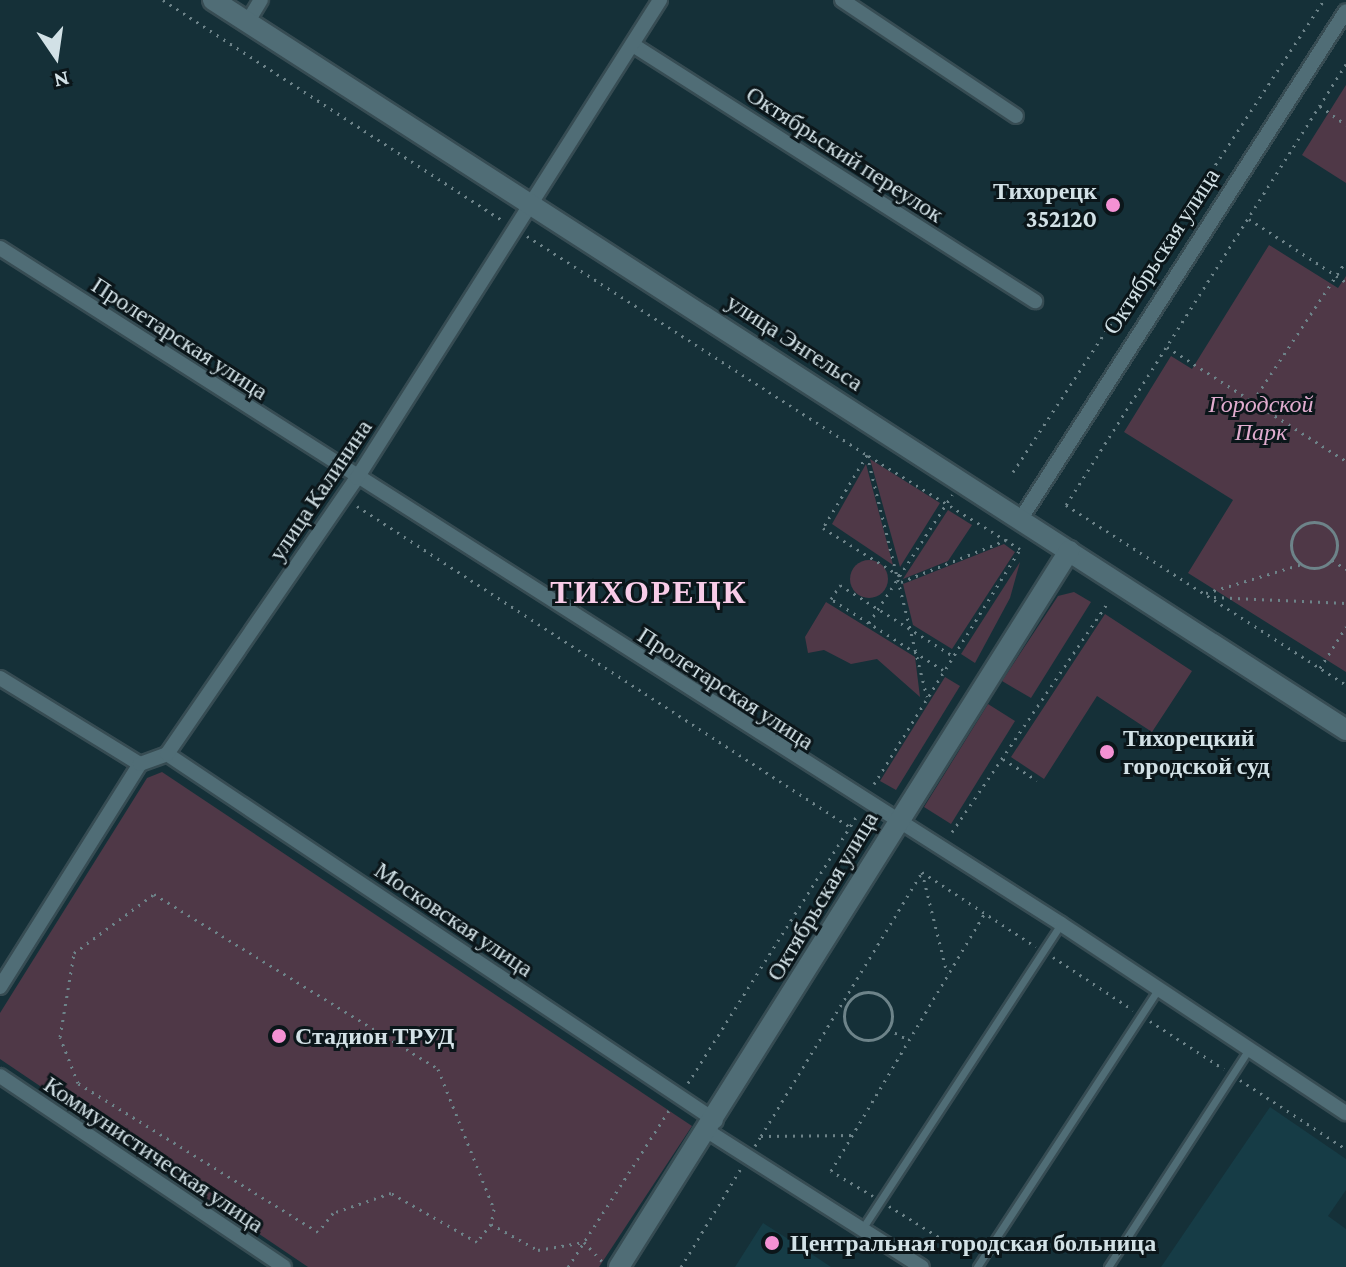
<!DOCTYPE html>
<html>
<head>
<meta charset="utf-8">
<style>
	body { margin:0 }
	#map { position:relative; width:1346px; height:1267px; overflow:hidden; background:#153038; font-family:"Crimson Pro",serif }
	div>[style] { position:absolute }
	.built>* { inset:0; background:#163c46 }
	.green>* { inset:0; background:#4f3847 }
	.round { border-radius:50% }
	.path>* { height:3px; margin-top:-1.5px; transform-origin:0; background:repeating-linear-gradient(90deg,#6d8389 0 2px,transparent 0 8px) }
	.path>.ring { margin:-1.5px; padding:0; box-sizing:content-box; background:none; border:3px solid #6d8389; border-radius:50% }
	.roads { filter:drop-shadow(2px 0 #374c53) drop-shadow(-2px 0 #374c53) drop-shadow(0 2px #374c53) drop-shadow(0 -2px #374c53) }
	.lane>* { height:7px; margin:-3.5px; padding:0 3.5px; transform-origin:3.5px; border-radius:3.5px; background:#506d76 }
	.street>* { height:14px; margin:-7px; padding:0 7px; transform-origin:7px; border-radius:7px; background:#506d76 }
	.secondary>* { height:20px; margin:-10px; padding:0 10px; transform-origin:10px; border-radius:10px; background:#506d76 }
	.dots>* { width:22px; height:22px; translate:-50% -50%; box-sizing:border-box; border:4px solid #0b161a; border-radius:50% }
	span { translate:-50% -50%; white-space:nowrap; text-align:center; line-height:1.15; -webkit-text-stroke:6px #0b161a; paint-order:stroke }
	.street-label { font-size:24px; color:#d2e1e6 }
	.poi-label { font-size:24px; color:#d2e1e6; font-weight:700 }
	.right { translate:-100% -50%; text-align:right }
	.left { translate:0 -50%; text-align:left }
	.park-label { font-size:24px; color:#e0acce; font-style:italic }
	.district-label { font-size:32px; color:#f8cce8; font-weight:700; letter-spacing:2px }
	.north { position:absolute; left:16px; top:16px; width:80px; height:80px; -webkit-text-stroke:6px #0b161a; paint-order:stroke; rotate:167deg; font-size:22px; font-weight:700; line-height:32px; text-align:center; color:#d2e1e6 }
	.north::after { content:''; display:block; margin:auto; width:28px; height:36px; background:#d2e1e6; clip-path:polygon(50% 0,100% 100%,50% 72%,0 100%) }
</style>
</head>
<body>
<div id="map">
	<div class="built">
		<div style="clip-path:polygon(1270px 1107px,1346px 1159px,1346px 1190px,1328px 1216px,1346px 1229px,1346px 1267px,1161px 1267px)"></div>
		<div style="clip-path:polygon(763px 1223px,807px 1251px,831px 1267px,735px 1267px)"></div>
	</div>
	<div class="green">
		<div style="clip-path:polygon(1346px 85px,1346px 183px,1302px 155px)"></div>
		<div style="clip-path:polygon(1269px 245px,1338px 288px,1346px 276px,1346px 672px,1188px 573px,1233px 500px,1124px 432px,1171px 356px,1192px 369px)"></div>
		<div style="clip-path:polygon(870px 459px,940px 503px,900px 567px)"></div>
		<div style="clip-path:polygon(866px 464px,893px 565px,832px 524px)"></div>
		<div style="clip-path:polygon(948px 510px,972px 525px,948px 561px,903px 579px)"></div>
		<div style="clip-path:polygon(1004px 544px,1015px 552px,952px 649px,913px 625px,903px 584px)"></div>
		<div class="round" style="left:850px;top:560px;width:38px;height:38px"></div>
		<div style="clip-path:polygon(1020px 562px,1010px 598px,975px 663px,961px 654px)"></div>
		<div style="clip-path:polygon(1074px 592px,1091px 602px,1031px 698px,1002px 681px,1058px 596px)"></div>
		<div style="clip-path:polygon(826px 602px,915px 657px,920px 697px,877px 659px,851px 664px,824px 650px,808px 653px,805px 637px)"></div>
		<div style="clip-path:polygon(1105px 614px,1192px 671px,1152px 732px,1097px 696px,1044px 779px,1011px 757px)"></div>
		<div style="clip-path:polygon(945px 677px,960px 686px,896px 790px,880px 781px)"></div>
		<div style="clip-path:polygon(988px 704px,1015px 721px,951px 824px,924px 807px)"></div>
		<div style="clip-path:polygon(162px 772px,692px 1126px,599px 1267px,308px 1267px,0 1059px,0 1013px,147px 778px)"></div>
	</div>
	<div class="path">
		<div style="left:163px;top:0;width:406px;rotate:33deg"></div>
		<div style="left:1346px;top:64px;width:522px;rotate:122.41deg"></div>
		<div style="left:1066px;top:505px;width:333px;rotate:32.7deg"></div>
		<div style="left:1320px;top:106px;width:32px;rotate:36deg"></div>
		<div style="left:1249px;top:219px;width:116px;rotate:33deg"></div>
		<div style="left:527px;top:236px;width:404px;rotate:32.8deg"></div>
		<div style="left:867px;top:455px;width:85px;rotate:121.1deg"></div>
		<div style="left:823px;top:528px;width:91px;rotate:31.9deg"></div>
		<div style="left:1167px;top:347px;width:212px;rotate:32.5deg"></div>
		<div style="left:1253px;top:401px;width:168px;rotate:-56.4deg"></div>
		<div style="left:1013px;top:472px;width:565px;rotate:-56.62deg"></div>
		<div style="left:357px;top:506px;width:588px;rotate:33.07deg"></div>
		<div class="ring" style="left:1291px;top:522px;width:43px;height:43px"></div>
		<div style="left:1332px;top:560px;width:17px;rotate:33deg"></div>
		<div style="left:901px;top:582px;width:113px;rotate:-21.8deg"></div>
		<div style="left:1006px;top:540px;width:7px;rotate:-90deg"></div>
		<div style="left:1206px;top:593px;width:100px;rotate:-16.8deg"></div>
		<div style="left:1214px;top:597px;width:132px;rotate:2.6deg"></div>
		<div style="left:869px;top:623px;width:153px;rotate:-57deg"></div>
		<div style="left:1320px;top:668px;width:49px;rotate:-57.6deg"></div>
		<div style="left:943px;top:670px;width:133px;rotate:-147.6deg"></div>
		<div style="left:831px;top:599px;width:17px;rotate:-57deg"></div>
		<div style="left:840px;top:585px;width:133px;rotate:32.1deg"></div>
		<div style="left:1003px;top:759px;width:40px;rotate:32deg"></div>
		<div style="left:874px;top:784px;width:277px;rotate:-58.1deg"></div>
		<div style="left:1020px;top:549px;width:180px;rotate:-148.4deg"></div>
		<div style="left:867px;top:455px;width:249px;rotate:76.1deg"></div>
		<div style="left:952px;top:832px;width:276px;rotate:-55.8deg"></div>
		<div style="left:922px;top:872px;width:136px;rotate:33.3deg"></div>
		<div style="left:922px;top:872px;width:104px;rotate:76.1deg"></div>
		<div style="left:1053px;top:957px;width:96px;rotate:33.5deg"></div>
		<div class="ring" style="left:844px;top:992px;width:45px;height:45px"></div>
		<div style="left:1150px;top:1021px;width:88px;rotate:33deg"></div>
		<div style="left:888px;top:1029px;width:24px;rotate:28deg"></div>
		<div style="left:1240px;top:1080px;width:126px;rotate:33.1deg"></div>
		<div style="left:688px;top:1083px;width:316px;rotate:-57.7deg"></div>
		<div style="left:761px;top:1136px;width:309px;rotate:-58.6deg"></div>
		<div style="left:755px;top:1146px;width:12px;rotate:-59deg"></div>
		<div style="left:761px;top:1136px;width:92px;rotate:-0.6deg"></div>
		<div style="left:873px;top:1196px;width:49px;rotate:-149.2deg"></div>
		<div style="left:831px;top:1171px;width:300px;rotate:-59.2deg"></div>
		<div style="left:889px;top:1206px;width:97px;rotate:31.9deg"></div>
		<div style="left:491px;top:1224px;width:23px;rotate:128deg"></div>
		<div style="left:477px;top:1242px;width:99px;rotate:-150.3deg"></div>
		<div style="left:391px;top:1193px;width:61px;rotate:161deg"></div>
		<div style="left:333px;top:1213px;width:24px;rotate:128deg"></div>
		<div style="left:318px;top:1232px;width:282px;rotate:-148.2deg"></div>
		<div style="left:78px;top:1083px;width:49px;rotate:-111.4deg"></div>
		<div style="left:60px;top:1037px;width:85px;rotate:-80.5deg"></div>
		<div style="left:74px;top:953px;width:99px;rotate:-36.4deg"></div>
		<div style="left:154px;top:894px;width:334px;rotate:31.6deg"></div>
		<div style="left:438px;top:1069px;width:151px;rotate:68.2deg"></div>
		<div style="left:494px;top:1209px;width:15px;rotate:101deg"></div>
		<div style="left:491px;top:1224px;width:54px;rotate:29deg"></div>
		<div style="left:538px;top:1250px;width:47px;rotate:-9.9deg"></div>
		<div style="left:584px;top:1242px;width:26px;rotate:47deg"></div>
		<div style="left:568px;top:1267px;width:187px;rotate:-57.2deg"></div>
		<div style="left:681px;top:1267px;width:114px;rotate:-58.7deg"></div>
	</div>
	<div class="roads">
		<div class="lane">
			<div style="left:862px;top:1229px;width:364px;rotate:-56.9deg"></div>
			<div style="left:977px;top:1267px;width:333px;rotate:-56.9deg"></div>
			<div style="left:1108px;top:1267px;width:260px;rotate:-57.1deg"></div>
		</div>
		<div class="street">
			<div style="left:842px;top:0;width:209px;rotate:33.7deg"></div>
			<div style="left:247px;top:23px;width:27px;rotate:-59deg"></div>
			<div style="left:633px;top:45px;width:477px;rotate:32.5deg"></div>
			<div style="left:0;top:248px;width:1258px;rotate:32.5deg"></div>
			<div style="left:1061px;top:924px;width:342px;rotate:33.6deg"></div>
			<div style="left:1020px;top:520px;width:604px;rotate:-57.36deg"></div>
			<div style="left:0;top:678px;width:164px;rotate:31.6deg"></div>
			<div style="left:167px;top:754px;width:660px;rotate:33.76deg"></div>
			<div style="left:0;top:987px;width:263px;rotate:-57.9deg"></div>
			<div style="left:140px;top:764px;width:29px;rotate:-20deg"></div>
			<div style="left:167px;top:754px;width:335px;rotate:-55.5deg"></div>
			<div style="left:357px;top:478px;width:566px;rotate:-57.63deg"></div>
			<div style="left:0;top:1076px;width:342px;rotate:33.9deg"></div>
			<div style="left:709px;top:1132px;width:252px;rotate:32.4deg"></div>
		</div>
		<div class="secondary">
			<div style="left:213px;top:0;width:1348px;rotate:32.79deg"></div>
			<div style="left:619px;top:1267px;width:846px;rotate:-57.85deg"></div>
		</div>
	</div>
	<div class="dots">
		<div style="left:1113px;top:205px;background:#f491d4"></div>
		<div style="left:1107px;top:752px;background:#f491d4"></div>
		<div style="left:279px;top:1036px;background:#f491d4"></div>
		<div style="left:772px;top:1243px;background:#f491d4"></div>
	</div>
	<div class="street-label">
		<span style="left:845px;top:154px;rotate:33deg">Октябрьский переулок</span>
		<span style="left:1161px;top:251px;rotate:-57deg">Октябрьская улица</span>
		<span style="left:180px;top:338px;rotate:33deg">Пролетарская улица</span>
		<span style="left:795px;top:342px;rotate:33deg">улица Энгельса</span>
		<span style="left:320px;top:490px;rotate:-56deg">улица Калинина</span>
		<span style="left:726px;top:688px;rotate:33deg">Пролетарская улица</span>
		<span style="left:822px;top:896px;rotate:-59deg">Октябрьская улица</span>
		<span style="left:454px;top:919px;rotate:34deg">Московская улица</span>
		<span style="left:154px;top:1154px;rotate:34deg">Коммунистическая улица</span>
	</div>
	<div class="poi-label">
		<span class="right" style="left:1097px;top:205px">Тихорецк<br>352120</span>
		<span class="left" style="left:1123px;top:752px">Тихорецкий<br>городской суд</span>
		<span class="left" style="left:295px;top:1036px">Стадион ТРУД</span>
		<span class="left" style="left:790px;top:1243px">Центральная городская больница</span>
	</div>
	<div class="park-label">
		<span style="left:1261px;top:418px">Городской<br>Парк</span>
	</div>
	<div class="district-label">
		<span style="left:649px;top:592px">ТИХОРЕЦК</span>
	</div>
	<div class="north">N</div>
</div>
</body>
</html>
